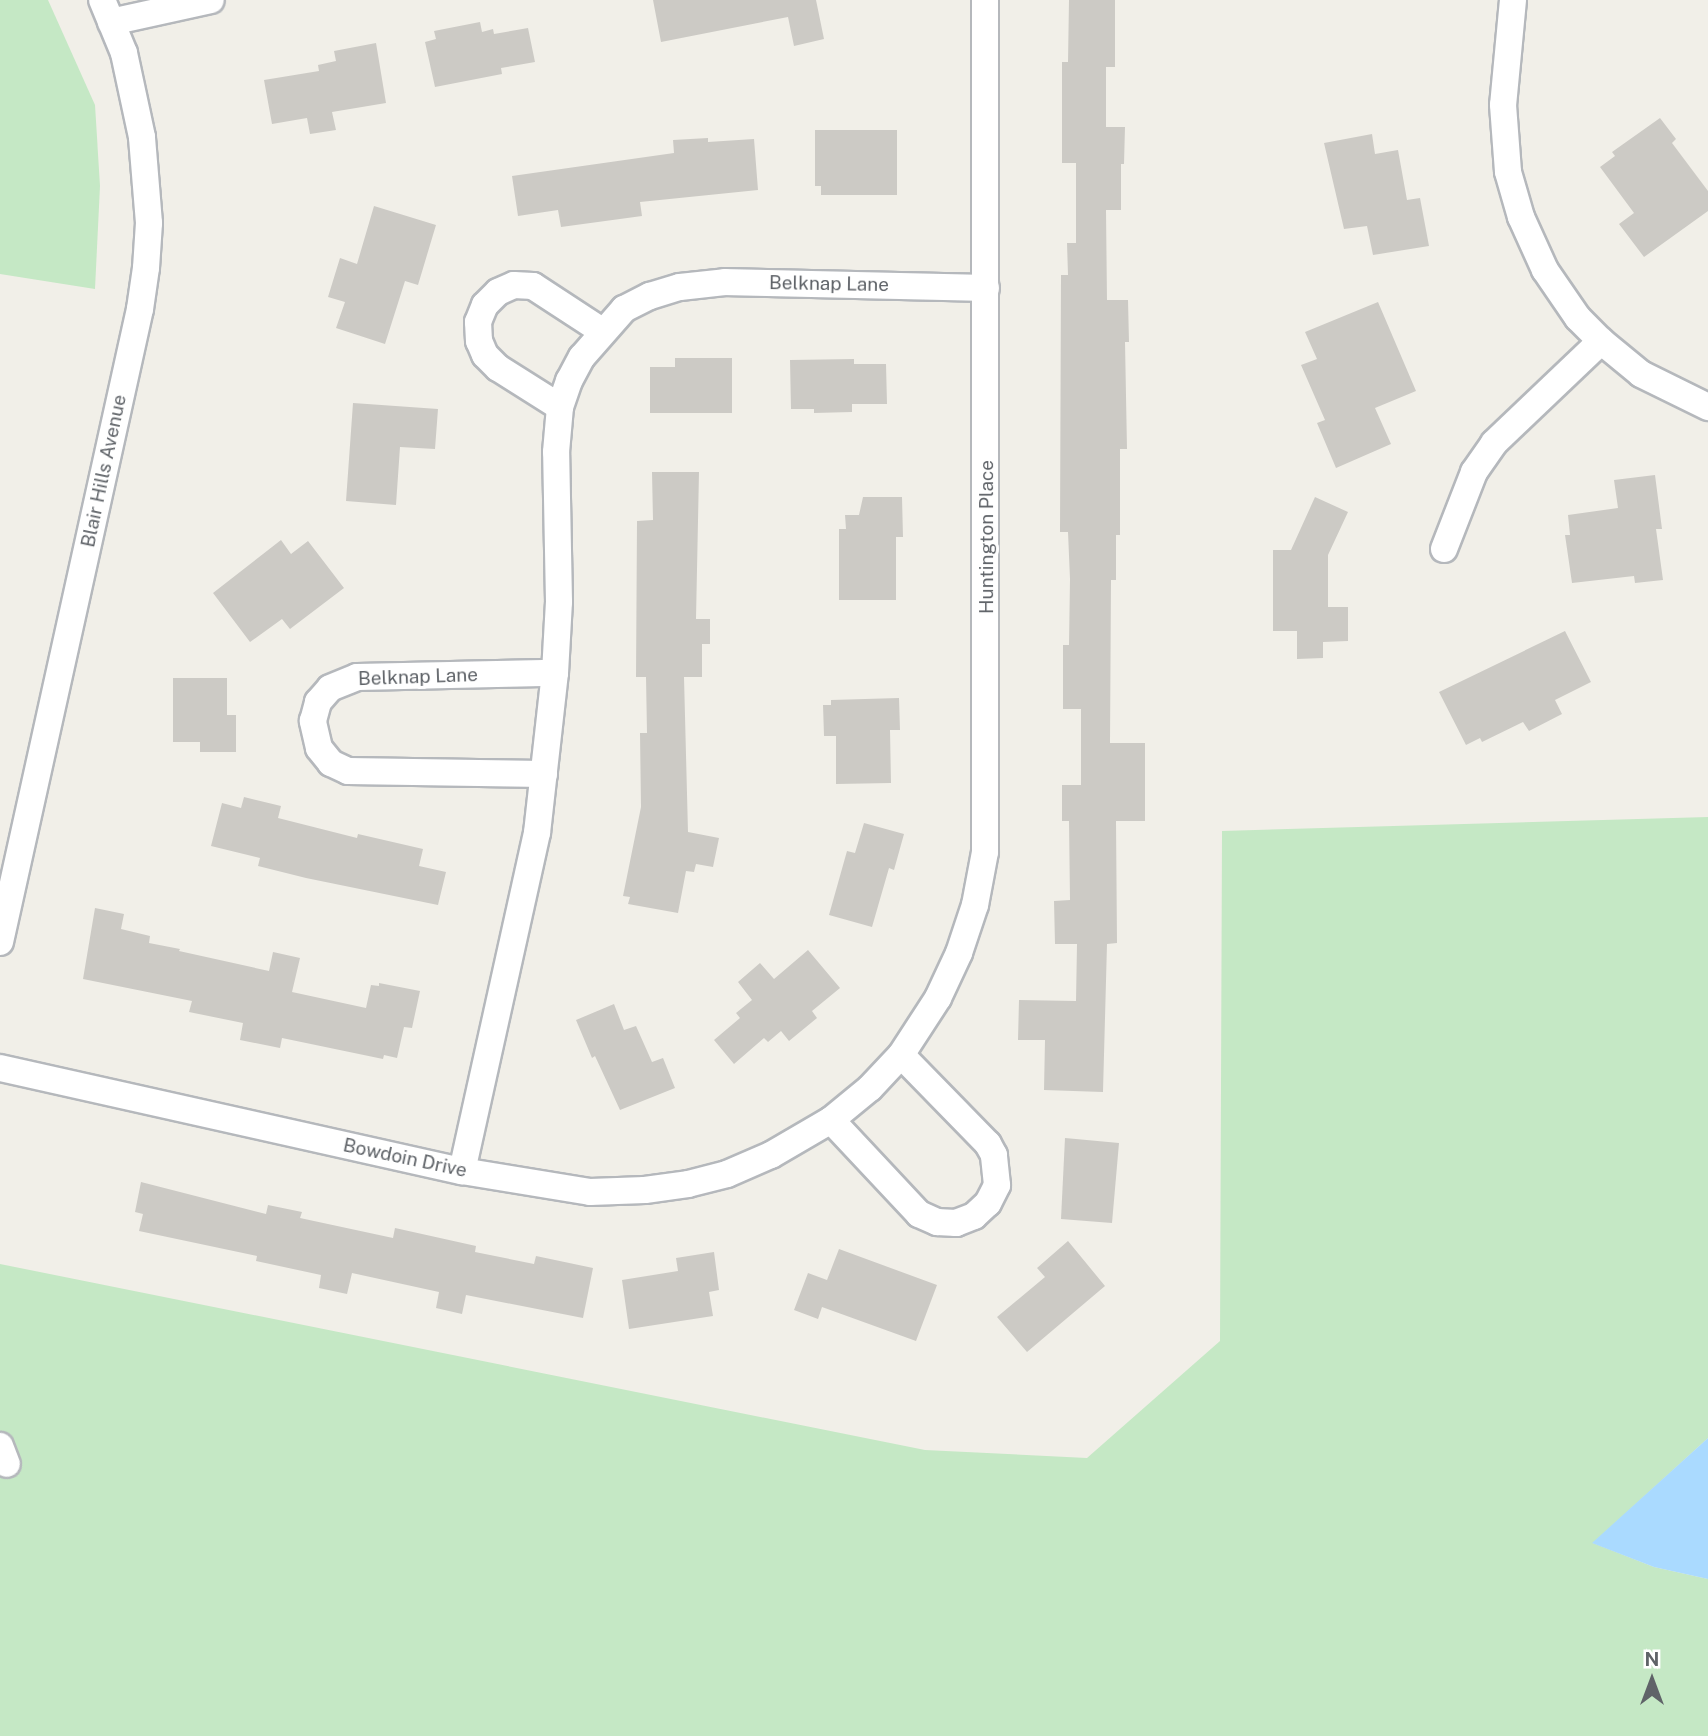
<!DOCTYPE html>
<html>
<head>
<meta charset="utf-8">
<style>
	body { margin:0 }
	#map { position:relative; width:1708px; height:1736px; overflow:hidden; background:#f1efe8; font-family:"Public Sans",sans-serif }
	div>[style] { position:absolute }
	.green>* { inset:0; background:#c5e8c5 }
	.water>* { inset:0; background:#aadaff }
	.building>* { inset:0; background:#cccac5 }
	.roads { filter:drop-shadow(2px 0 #b5b8bc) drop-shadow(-2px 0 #b5b8bc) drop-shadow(0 2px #b5b8bc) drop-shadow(0 -2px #b5b8bc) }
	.street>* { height:26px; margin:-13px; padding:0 13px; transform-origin:13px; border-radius:13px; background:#fff }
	span { translate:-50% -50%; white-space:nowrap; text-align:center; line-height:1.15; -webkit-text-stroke:6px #fff; paint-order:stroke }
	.street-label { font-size:19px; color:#5f6368 }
	.north { position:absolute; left:1617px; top:1645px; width:70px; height:70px; -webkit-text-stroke:5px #fff; paint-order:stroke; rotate:0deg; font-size:19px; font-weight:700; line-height:28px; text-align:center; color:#5f6368 }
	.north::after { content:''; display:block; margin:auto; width:24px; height:32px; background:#5f6368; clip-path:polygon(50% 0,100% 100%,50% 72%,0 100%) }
</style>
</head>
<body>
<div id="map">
	<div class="green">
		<div style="clip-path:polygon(0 0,48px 0,95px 105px,100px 186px,95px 289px,0 274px)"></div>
		<div style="clip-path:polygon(1708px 817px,1708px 1438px,1593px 1543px,1654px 1567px,1708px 1579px,1708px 1736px,0 1736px,0 1264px,925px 1450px,1087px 1458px,1220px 1341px,1222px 831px)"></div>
	</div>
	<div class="water">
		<div style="clip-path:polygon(1708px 1438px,1708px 1579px,1654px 1567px,1592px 1543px)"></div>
	</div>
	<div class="building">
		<div style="clip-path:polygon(653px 0,816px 0,824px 39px,794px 46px,788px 17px,661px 42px)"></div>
		<div style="clip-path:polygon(1069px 0,1115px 0,1115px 67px,1106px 67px,1106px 127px,1125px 127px,1124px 164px,1121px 164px,1121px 210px,1106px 210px,1107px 300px,1128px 300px,1129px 342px,1125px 342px,1127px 449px,1120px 449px,1120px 535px,1116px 535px,1116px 580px,1111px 580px,1110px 743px,1145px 743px,1145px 821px,1116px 821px,1117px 943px,1107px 944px,1103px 1092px,1044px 1090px,1045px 1040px,1018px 1040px,1019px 1000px,1076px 1001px,1077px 944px,1055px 944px,1054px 901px,1070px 900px,1069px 821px,1062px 821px,1062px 785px,1081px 785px,1081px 709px,1063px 709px,1063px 645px,1069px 645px,1070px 579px,1068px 532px,1060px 532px,1061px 275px,1068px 275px,1067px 243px,1076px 243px,1076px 163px,1062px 163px,1062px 62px,1068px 62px)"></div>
		<div style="clip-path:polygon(480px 22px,482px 32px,493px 29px,494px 34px,528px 28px,535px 62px,501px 68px,502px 74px,435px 87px,425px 42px,436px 39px,434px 31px)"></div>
		<div style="clip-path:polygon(376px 43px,386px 103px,332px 112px,336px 130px,310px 134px,307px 118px,272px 124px,264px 80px,319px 71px,318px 65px,336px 61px,334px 51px)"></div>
		<div style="clip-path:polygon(1660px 118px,1676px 139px,1672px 143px,1708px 191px,1708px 211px,1644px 257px,1619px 224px,1634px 213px,1600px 167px,1615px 156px,1612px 152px)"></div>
		<div style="clip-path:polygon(815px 130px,897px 130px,897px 195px,821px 195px,821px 186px,815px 186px)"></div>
		<div style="clip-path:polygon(1372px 134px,1375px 154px,1398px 150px,1407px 200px,1420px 198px,1429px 246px,1373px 255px,1367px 226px,1344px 229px,1324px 143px)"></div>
		<div style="clip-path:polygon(708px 138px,708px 142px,754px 139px,758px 190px,640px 202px,642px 216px,561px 227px,558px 210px,518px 216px,512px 176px,674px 153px,673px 140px)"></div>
		<div style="clip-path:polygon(374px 206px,436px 225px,418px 285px,405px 281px,385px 344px,336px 328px,345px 302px,328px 297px,340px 258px,357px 264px)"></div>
		<div style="clip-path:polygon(1378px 302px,1416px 391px,1375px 408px,1391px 444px,1336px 468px,1317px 423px,1325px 420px,1301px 365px,1317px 359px,1305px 332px)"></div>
		<div style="clip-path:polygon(675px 358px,732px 358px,732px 413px,650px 413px,650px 367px,675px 367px)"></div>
		<div style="clip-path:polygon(854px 359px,854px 364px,886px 364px,887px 404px,852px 404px,852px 412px,814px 413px,814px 409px,791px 409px,790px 360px)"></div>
		<div style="clip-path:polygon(353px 403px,438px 409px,435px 449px,400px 447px,396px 505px,346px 501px)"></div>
		<div style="clip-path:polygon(652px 472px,699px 472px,696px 619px,710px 619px,710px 644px,702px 644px,702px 677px,684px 677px,688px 832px,719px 838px,713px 867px,696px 864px,694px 872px,686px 871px,678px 913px,628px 904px,630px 897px,623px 896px,641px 807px,640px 733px,647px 733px,646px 677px,636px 677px,637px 521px,653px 520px)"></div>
		<div style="clip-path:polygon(1655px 475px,1662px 529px,1656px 529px,1663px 580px,1635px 583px,1634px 576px,1572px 583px,1565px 535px,1570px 535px,1568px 515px,1618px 508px,1614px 480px)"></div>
		<div style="clip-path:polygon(863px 497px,902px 497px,903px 537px,896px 537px,896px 600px,839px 600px,839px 529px,846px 529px,845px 515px,859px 515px)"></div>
		<div style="clip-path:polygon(1315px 497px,1348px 512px,1328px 555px,1328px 607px,1348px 607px,1348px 641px,1323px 642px,1323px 658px,1297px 659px,1297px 631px,1273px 631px,1273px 550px,1291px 550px)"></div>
		<div style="clip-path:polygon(281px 540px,291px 554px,308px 541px,344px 588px,290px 629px,282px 619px,250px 642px,213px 593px)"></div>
		<div style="clip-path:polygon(1565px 631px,1591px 682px,1555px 700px,1562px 714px,1529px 731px,1523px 722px,1482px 742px,1480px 738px,1466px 745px,1439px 692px)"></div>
		<div style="clip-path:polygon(173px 678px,227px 678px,227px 715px,236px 715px,236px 752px,200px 752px,200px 742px,173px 742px)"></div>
		<div style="clip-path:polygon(899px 698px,900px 730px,890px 730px,891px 783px,836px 784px,836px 736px,824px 736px,823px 705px,831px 705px,831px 700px)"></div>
		<div style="clip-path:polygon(244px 797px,281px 806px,278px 818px,357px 838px,358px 834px,423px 849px,419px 866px,446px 872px,438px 905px,306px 878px,258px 866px,260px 858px,211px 846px,222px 803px,241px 808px)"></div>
		<div style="clip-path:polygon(864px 823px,904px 834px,894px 870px,889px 868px,872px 927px,829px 915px,847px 851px,855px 853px)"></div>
		<div style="clip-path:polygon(95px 908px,124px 914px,121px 929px,150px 936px,149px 943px,180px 949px,179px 951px,269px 971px,273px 952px,300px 958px,292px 992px,366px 1008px,371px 985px,379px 986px,379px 983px,420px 991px,412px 1028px,404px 1027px,397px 1058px,384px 1055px,383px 1059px,282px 1038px,280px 1048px,240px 1040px,243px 1023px,189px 1012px,192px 1001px,83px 979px)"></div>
		<div style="clip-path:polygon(808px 950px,840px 988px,812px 1011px,817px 1018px,789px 1041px,781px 1031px,768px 1042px,764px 1038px,734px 1064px,714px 1040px,740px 1018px,736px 1013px,752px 1000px,738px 982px,760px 963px,774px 979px)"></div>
		<div style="clip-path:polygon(614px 1004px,624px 1030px,636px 1026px,652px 1062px,663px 1058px,675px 1088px,620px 1110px,595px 1056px,592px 1058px,576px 1020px)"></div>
		<div style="clip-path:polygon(1065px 1138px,1119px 1143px,1112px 1223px,1061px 1219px)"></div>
		<div style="clip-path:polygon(141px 1182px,266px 1214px,268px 1205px,302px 1212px,300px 1218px,393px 1238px,395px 1228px,476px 1246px,475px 1252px,534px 1264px,536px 1256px,593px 1268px,583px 1318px,466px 1295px,462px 1314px,436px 1308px,439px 1292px,352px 1273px,347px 1294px,319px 1288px,321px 1275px,256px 1261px,257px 1256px,139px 1231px,143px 1214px,135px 1212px)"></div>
		<div style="clip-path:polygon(1068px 1241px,1105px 1286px,1027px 1352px,997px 1317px,1045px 1277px,1037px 1268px)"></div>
		<div style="clip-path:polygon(839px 1249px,937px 1285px,916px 1341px,822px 1307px,818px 1319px,794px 1310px,808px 1273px,827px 1280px)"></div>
		<div style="clip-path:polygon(714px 1252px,719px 1290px,709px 1292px,713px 1316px,629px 1329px,622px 1280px,678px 1271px,676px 1258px)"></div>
	</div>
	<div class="roads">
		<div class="street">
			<div style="left:1513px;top:0;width:105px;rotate:95.4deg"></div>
			<div style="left:1503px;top:105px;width:67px;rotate:85.7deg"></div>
			<div style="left:1508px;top:172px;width:47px;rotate:73.9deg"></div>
			<div style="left:1521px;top:217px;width:58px;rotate:65.6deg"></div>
			<div style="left:1545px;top:270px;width:58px;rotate:55.5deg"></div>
			<div style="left:1578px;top:318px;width:33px;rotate:45deg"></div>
			<div style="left:1601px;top:341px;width:52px;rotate:39.5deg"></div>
			<div style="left:1641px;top:374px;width:75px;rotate:26.2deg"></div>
			<div style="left:111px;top:22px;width:102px;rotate:-12.4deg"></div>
			<div style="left:560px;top:407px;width:73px;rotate:-147.8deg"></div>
			<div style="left:498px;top:368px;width:18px;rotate:-135deg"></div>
			<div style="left:485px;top:355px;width:15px;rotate:-113deg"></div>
			<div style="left:479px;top:341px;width:19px;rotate:-93deg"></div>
			<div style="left:478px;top:322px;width:18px;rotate:-68deg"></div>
			<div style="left:485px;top:305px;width:18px;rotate:-45deg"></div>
			<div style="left:498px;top:292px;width:17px;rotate:-24deg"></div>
			<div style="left:514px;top:285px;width:19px;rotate:3deg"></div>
			<div style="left:533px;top:286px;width:82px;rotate:33.1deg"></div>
			<div style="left:1444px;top:549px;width:83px;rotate:-68.7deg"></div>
			<div style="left:1474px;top:472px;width:35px;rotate:-55deg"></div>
			<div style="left:1494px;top:443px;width:148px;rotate:-43.6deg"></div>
			<div style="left:544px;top:774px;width:196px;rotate:-179.1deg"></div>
			<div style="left:348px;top:771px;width:19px;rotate:-155deg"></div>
			<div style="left:331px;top:763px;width:19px;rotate:-129deg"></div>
			<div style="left:319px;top:748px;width:28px;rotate:-103deg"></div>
			<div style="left:313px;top:721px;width:20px;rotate:-75deg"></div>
			<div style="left:318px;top:702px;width:18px;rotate:-49deg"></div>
			<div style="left:330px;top:688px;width:29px;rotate:-22deg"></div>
			<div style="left:357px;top:677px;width:198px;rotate:-1.2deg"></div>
			<div style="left:0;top:942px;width:648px;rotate:-77.53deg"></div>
			<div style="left:140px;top:309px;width:41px;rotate:-81.7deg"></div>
			<div style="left:146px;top:268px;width:45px;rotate:-86.2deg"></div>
			<div style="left:149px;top:223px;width:86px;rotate:-94.7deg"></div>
			<div style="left:142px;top:137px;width:86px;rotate:-102.1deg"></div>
			<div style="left:124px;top:53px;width:57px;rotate:-112.5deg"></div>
			<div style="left:0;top:1068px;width:473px;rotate:12.6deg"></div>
			<div style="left:462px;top:1171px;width:130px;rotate:9.3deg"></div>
			<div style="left:590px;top:1192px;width:55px;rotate:-2.1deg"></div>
			<div style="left:645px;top:1190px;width:43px;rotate:-7.9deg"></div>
			<div style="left:688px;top:1184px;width:40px;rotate:-14.4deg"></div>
			<div style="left:727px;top:1174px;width:48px;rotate:-23.4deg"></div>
			<div style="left:771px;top:1155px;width:69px;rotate:-30.3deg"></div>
			<div style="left:831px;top:1120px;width:50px;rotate:-39.4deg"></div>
			<div style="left:870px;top:1088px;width:45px;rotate:-46.8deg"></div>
			<div style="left:901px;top:1055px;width:68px;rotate:-57deg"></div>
			<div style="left:938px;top:998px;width:50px;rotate:-65deg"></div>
			<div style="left:959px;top:953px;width:51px;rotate:-71.6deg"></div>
			<div style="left:975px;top:905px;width:54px;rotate:-79.3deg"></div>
			<div style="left:985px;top:852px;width:852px;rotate:-90deg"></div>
			<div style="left:831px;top:1120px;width:129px;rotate:46.9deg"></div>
			<div style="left:919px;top:1214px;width:20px;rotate:24deg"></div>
			<div style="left:937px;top:1222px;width:19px;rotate:3deg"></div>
			<div style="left:956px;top:1223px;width:19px;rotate:-21deg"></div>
			<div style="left:974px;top:1216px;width:19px;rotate:-43deg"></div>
			<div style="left:988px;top:1203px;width:20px;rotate:-63deg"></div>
			<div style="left:997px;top:1185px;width:30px;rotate:-96deg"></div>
			<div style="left:994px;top:1155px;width:13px;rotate:-119deg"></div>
			<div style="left:988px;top:1144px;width:124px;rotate:-134.3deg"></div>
			<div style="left:462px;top:1171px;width:346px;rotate:-77.5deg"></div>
			<div style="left:537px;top:833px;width:161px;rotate:-83.6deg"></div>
			<div style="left:555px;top:673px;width:71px;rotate:-86.8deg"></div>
			<div style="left:559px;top:602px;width:150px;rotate:-91.1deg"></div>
			<div style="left:556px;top:452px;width:45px;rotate:-84.9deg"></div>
			<div style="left:560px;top:407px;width:28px;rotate:-71deg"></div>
			<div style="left:569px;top:381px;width:27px;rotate:-62deg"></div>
			<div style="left:582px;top:357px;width:64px;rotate:-48.8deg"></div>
			<div style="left:624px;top:309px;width:29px;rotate:-27deg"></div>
			<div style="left:650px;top:296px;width:31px;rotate:-17deg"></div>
			<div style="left:680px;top:287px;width:45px;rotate:-6.3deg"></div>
			<div style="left:725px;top:282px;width:261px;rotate:1.3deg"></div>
			<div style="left:0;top:1446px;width:19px;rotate:69deg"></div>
		</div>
	</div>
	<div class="street-label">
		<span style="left:829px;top:284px;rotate:1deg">Belknap Lane</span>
		<span style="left:104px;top:471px;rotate:-78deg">Blair Hills Avenue</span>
		<span style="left:987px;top:537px;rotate:-90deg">Huntington Place</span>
		<span style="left:418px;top:677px;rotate:-2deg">Belknap Lane</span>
		<span style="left:405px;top:1158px;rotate:12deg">Bowdoin Drive</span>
	</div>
	<div class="north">N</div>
</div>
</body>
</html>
